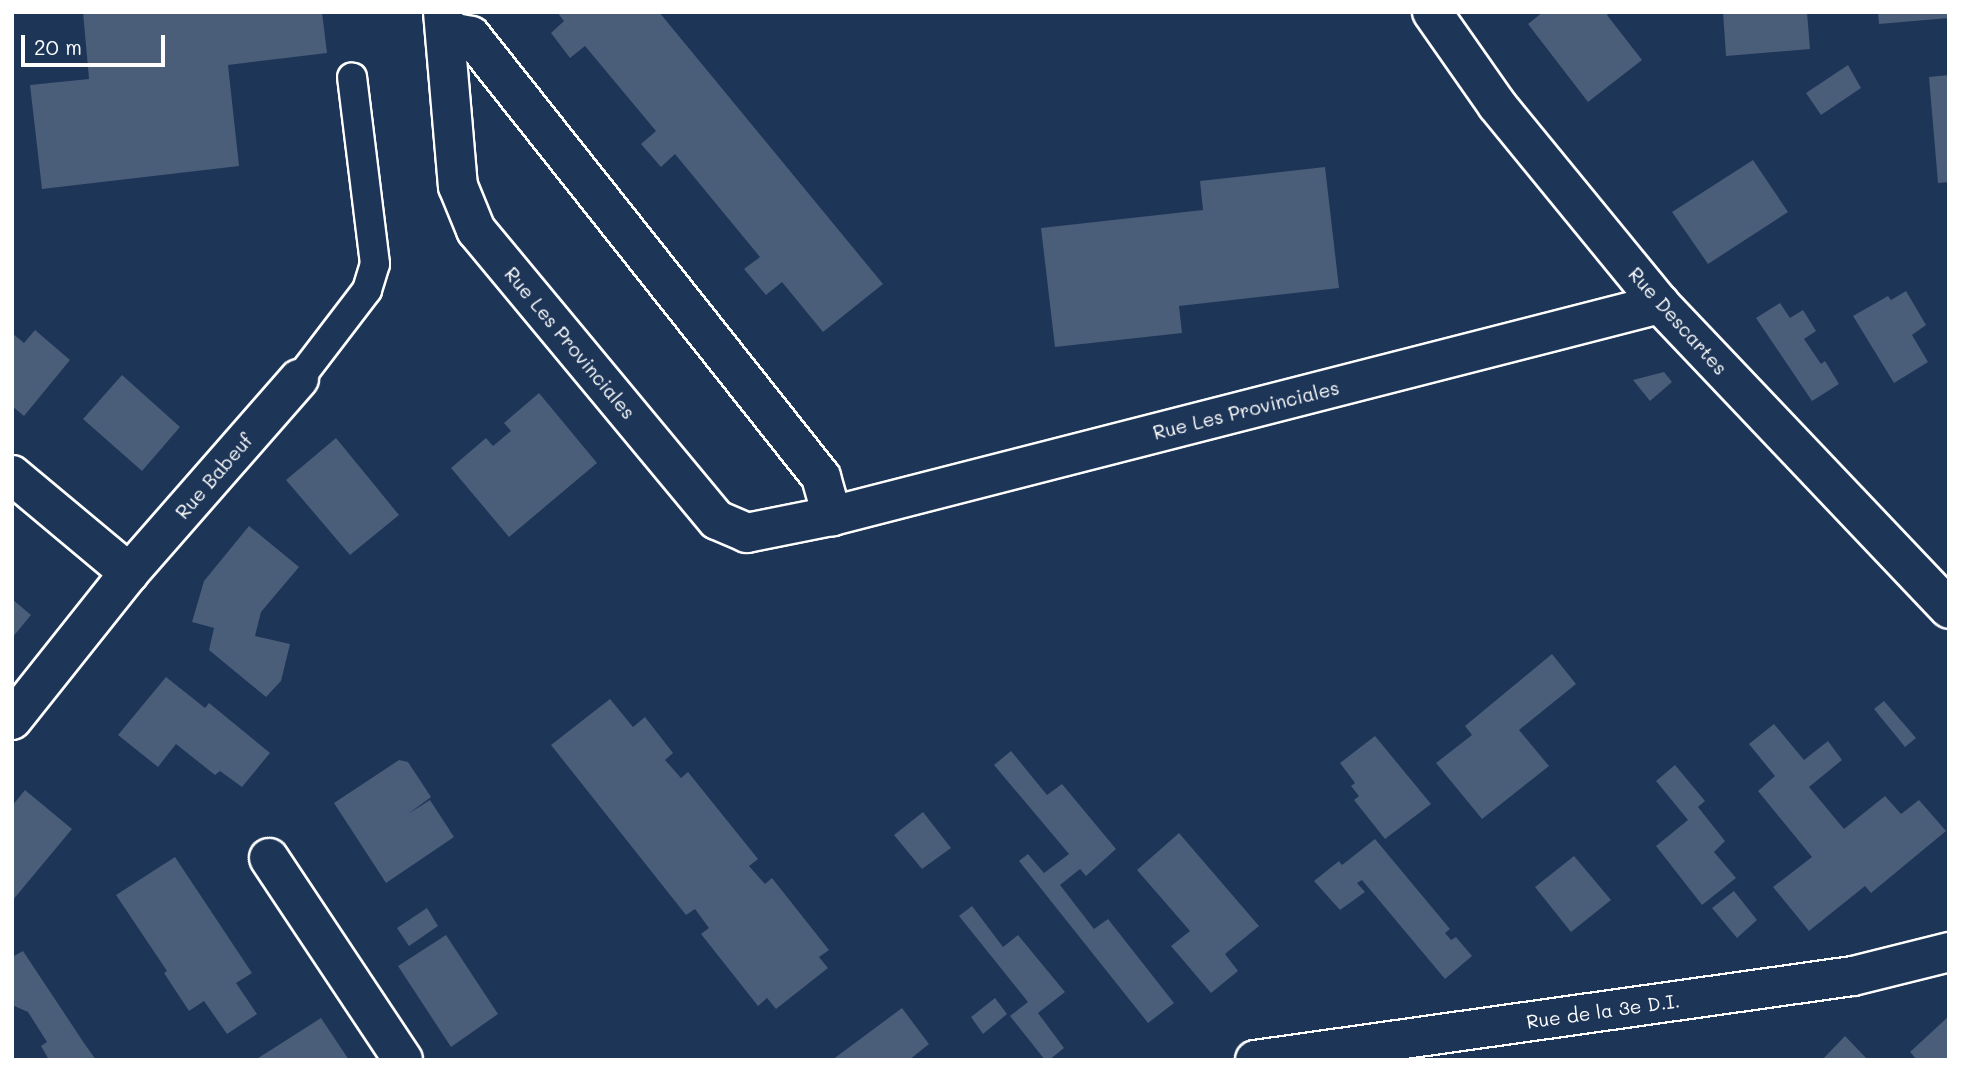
<!DOCTYPE html>
<html>
<head>
<meta charset="utf-8">
<style>
	body { margin:0 }
	#map { position:relative; width:1961px; height:1072px; overflow:hidden; background:#1d3557; font-family:Mali,sans-serif }
	div>[style] { position:absolute }
	.building>* { inset:0; background:#4a5d79 }
	.roads { filter:drop-shadow(2px 0 #fff) drop-shadow(-2px 0 #fff) drop-shadow(0 2px #fff) drop-shadow(0 -2px #fff) }
	.lane>* { height:28px; margin:-14px; padding:0 14px; transform-origin:14px; border-radius:14px; background:#1d3557 }
	.street>* { height:38px; margin:-19px; padding:0 19px; transform-origin:19px; border-radius:19px; background:#1d3557 }
	span { translate:-50% -50%; white-space:nowrap; text-align:center; line-height:1.15; -webkit-text-stroke:5px #1d3557; paint-order:stroke }
	.street-label { font-size:19px; color:#fff }
	.frame { position:absolute; inset:0; border:14px solid #fff; pointer-events:none }
	.scale { position:absolute; left:21px; top:35px; width:144px; height:32px; box-sizing:border-box; border:4px solid #fff; border-top:0; padding-left:9px; font-size:21px; line-height:24px; white-space:nowrap; color:#fff; -webkit-text-stroke:5px #1d3557; paint-order:stroke }
</style>
</head>
<body>
<div id="map">
	<div class="building">
		<div style="clip-path:polygon(83px 12px,322px 12px,327px 53px,228px 65px,239px 166px,42px 189px,30px 85px,89px 79px)"></div>
		<div style="clip-path:polygon(557px 12px,659px 12px,883px 284px,823px 332px,782px 282px,766px 295px,744px 269px,760px 257px,675px 154px,661px 167px,641px 144px,656px 131px,585px 46px,570px 58px,551px 33px,564px 21px)"></div>
		<div style="clip-path:polygon(1543px 12px,1611px 12px,1607px 15px,1642px 60px,1588px 102px,1528px 24px)"></div>
		<div style="clip-path:polygon(1723px 12px,1807px 12px,1810px 49px,1726px 56px)"></div>
		<div style="clip-path:polygon(1878px 12px,1949px 12px,1949px 18px,1879px 24px)"></div>
		<div style="clip-path:polygon(1848px 65px,1861px 88px,1821px 115px,1806px 93px)"></div>
		<div style="clip-path:polygon(1949px 75px,1949px 182px,1938px 183px,1929px 77px)"></div>
		<div style="clip-path:polygon(1753px 160px,1788px 212px,1708px 264px,1672px 212px)"></div>
		<div style="clip-path:polygon(1325px 167px,1339px 288px,1179px 306px,1182px 333px,1055px 347px,1041px 228px,1203px 210px,1200px 181px)"></div>
		<div style="clip-path:polygon(1906px 291px,1926px 325px,1912px 335px,1928px 362px,1894px 383px,1853px 316px,1888px 296px,1891px 300px)"></div>
		<div style="clip-path:polygon(1780px 303px,1790px 318px,1803px 310px,1816px 331px,1804px 339px,1821px 364px,1825px 361px,1839px 384px,1812px 401px,1756px 318px)"></div>
		<div style="clip-path:polygon(35px 330px,70px 360px,24px 416px,12px 406px,12px 333px,24px 343px)"></div>
		<div style="clip-path:polygon(1664px 372px,1672px 382px,1650px 401px,1633px 380px)"></div>
		<div style="clip-path:polygon(122px 375px,180px 427px,142px 471px,83px 419px)"></div>
		<div style="clip-path:polygon(539px 393px,597px 463px,509px 537px,451px 468px,486px 438px,493px 446px,511px 431px,504px 423px)"></div>
		<div style="clip-path:polygon(336px 438px,399px 515px,350px 555px,286px 480px)"></div>
		<div style="clip-path:polygon(249px 526px,299px 567px,261px 612px,255px 636px,290px 644px,281px 681px,266px 697px,209px 650px,214px 628px,192px 622px,204px 581px)"></div>
		<div style="clip-path:polygon(12px 599px,31px 615px,12px 638px)"></div>
		<div style="clip-path:polygon(1552px 654px,1576px 684px,1519px 730px,1549px 766px,1482px 819px,1436px 763px,1472px 735px,1465px 726px)"></div>
		<div style="clip-path:polygon(166px 677px,205px 708px,209px 703px,270px 753px,242px 787px,220px 771px,215px 775px,176px 744px,158px 767px,118px 735px)"></div>
		<div style="clip-path:polygon(610px 699px,633px 727px,645px 717px,673px 753px,665px 760px,681px 778px,688px 772px,758px 859px,749px 866px,765px 884px,772px 878px,829px 950px,819px 957px,828px 968px,776px 1009px,767px 998px,758px 1006px,701px 934px,709px 928px,695px 909px,686px 915px,551px 745px)"></div>
		<div style="clip-path:polygon(1884px 701px,1916px 738px,1905px 747px,1874px 709px)"></div>
		<div style="clip-path:polygon(1774px 724px,1804px 760px,1828px 741px,1842px 760px,1809px 787px,1844px 829px,1885px 796px,1901px 814px,1919px 800px,1946px 831px,1871px 893px,1865px 886px,1809px 931px,1773px 887px,1812px 857px,1758px 791px,1775px 776px,1749px 744px)"></div>
		<div style="clip-path:polygon(1375px 736px,1431px 804px,1385px 839px,1354px 800px,1359px 796px,1351px 786px,1355px 783px,1340px 763px)"></div>
		<div style="clip-path:polygon(1011px 751px,1047px 795px,1062px 784px,1116px 849px,1086px 876px,1080px 869px,1060px 885px,1094px 929px,1108px 919px,1174px 1003px,1148px 1023px,1019px 861px,1028px 854px,1044px 873px,1069px 854px,994px 765px)"></div>
		<div style="clip-path:polygon(399px 760px,408px 762px,431px 797px,408px 814px,430px 800px,454px 837px,386px 883px,334px 803px)"></div>
		<div style="clip-path:polygon(1675px 765px,1705px 801px,1698px 807px,1725px 841px,1714px 852px,1736px 878px,1702px 905px,1656px 846px,1688px 820px,1656px 781px)"></div>
		<div style="clip-path:polygon(25px 790px,72px 829px,12px 901px,12px 806px)"></div>
		<div style="clip-path:polygon(923px 812px,951px 848px,922px 869px,894px 835px)"></div>
		<div style="clip-path:polygon(1179px 833px,1259px 926px,1225px 954px,1238px 971px,1211px 993px,1171px 946px,1190px 931px,1137px 870px)"></div>
		<div style="clip-path:polygon(1375px 839px,1450px 929px,1445px 933px,1451px 940px,1456px 937px,1472px 956px,1445px 979px,1362px 880px,1357px 883px,1365px 892px,1340px 910px,1314px 881px,1339px 861px,1342px 865px)"></div>
		<div style="clip-path:polygon(1574px 856px,1611px 900px,1571px 932px,1535px 887px)"></div>
		<div style="clip-path:polygon(175px 857px,252px 973px,236px 983px,257px 1014px,227px 1034px,204px 1001px,189px 1011px,164px 973px,167px 971px,116px 895px)"></div>
		<div style="clip-path:polygon(1734px 891px,1757px 920px,1737px 938px,1712px 908px)"></div>
		<div style="clip-path:polygon(972px 906px,1003px 947px,1018px 935px,1065px 992px,1038px 1013px,1064px 1048px,1049px 1060px,1045px 1060px,1010px 1016px,1028px 1002px,959px 916px)"></div>
		<div style="clip-path:polygon(427px 908px,438px 926px,409px 946px,397px 928px)"></div>
		<div style="clip-path:polygon(446px 935px,498px 1014px,451px 1047px,398px 966px)"></div>
		<div style="clip-path:polygon(23px 951px,84px 1043px,96px 1060px,49px 1060px,41px 1046px,47px 1042px,28px 1012px,12px 1005px,12px 957px)"></div>
		<div style="clip-path:polygon(995px 998px,1007px 1014px,983px 1034px,971px 1017px)"></div>
		<div style="clip-path:polygon(902px 1008px,929px 1044px,909px 1060px,832px 1060px)"></div>
		<div style="clip-path:polygon(1949px 1016px,1949px 1060px,1917px 1060px,1910px 1052px)"></div>
		<div style="clip-path:polygon(321px 1018px,349px 1060px,255px 1060px,274px 1048px)"></div>
		<div style="clip-path:polygon(1845px 1036px,1868px 1060px,1822px 1060px)"></div>
	</div>
	<div class="roads">
		<div class="lane">
			<div style="left:299px;top:379px;width:112px;rotate:-52.6deg"></div>
			<div style="left:367px;top:290px;width:27px;rotate:-73deg"></div>
			<div style="left:375px;top:264px;width:188px;rotate:-97deg"></div>
		</div>
		<div class="street">
			<div style="left:443px;top:12px;width:175px;rotate:85.1deg"></div>
			<div style="left:458px;top:186px;width:48px;rotate:67.8deg"></div>
			<div style="left:476px;top:230px;width:377px;rotate:50.3deg"></div>
			<div style="left:717px;top:520px;width:33px;rotate:23deg"></div>
			<div style="left:747px;top:533px;width:87px;rotate:-11.3deg"></div>
			<div style="left:1432px;top:12px;width:113px;rotate:55deg"></div>
			<div style="left:1497px;top:105px;width:257px;rotate:50.7deg"></div>
			<div style="left:1660px;top:304px;width:420px;rotate:46.5deg"></div>
			<div style="left:445px;top:31px;width:26px;rotate:11deg"></div>
			<div style="left:471px;top:36px;width:563px;rotate:51.56deg"></div>
			<div style="left:821px;top:477px;width:41px;rotate:74.2deg"></div>
			<div style="left:832px;top:516px;width:855px;rotate:-14.36deg"></div>
			<div style="left:12px;top:475px;width:153px;rotate:39.9deg"></div>
			<div style="left:12px;top:720px;width:188px;rotate:-51.5deg"></div>
			<div style="left:129px;top:573px;width:258px;rotate:-48.8deg"></div>
			<div style="left:269px;top:858px;width:242px;rotate:56.4deg"></div>
			<div style="left:1255px;top:1060px;width:604px;rotate:-8deg"></div>
			<div style="left:1853px;top:976px;width:99px;rotate:-14deg"></div>
		</div>
	</div>
	<div class="street-label">
		<span style="left:1678px;top:321px;rotate:48deg">Rue Descartes</span>
		<span style="left:570px;top:343px;rotate:50deg">Rue Les Provinciales</span>
		<span style="left:1246px;top:410px;rotate:-14deg">Rue Les Provinciales</span>
		<span style="left:214px;top:476px;rotate:-49deg">Rue Babeuf</span>
		<span style="left:1603px;top:1011px;rotate:-8deg">Rue de la 3e D.I.</span>
	</div>
	<div class="frame"></div>
	<div class="scale">20 m</div>
</div>
</body>
</html>
